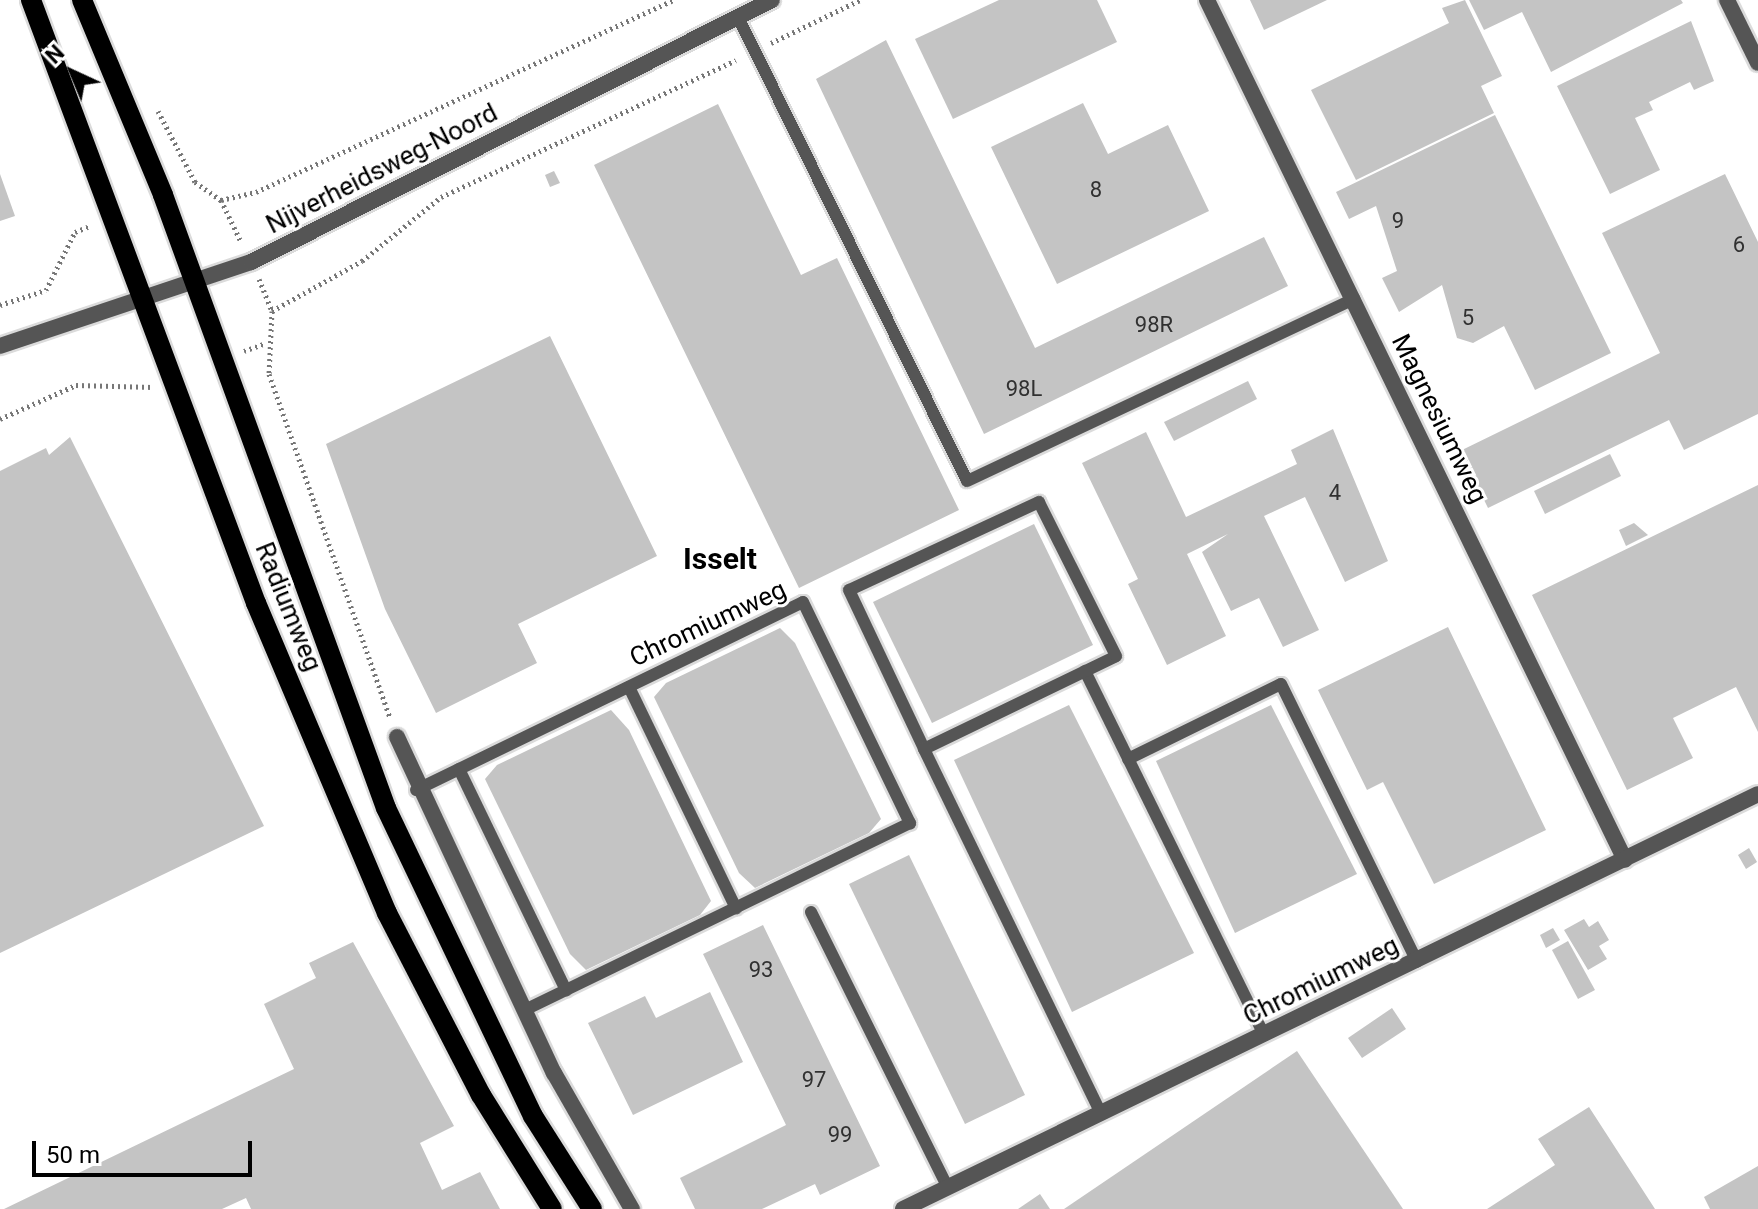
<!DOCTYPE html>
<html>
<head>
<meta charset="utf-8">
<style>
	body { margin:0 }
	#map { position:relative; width:1758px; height:1209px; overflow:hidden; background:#fff; font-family:Roboto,sans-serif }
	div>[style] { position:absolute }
	.building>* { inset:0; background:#c4c4c4 }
	.path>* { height:5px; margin-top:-2.5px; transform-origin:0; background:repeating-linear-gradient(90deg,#777 0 2px,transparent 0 6px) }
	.roads { filter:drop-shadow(2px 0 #dbdbdb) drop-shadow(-2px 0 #dbdbdb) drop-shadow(0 2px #dbdbdb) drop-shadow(0 -2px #dbdbdb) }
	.service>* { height:12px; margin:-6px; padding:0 6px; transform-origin:6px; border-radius:6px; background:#555 }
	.minor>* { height:16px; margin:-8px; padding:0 8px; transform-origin:8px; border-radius:8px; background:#555 }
	.tertiary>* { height:16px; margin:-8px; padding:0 8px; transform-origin:8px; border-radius:8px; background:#555 }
	.primary>* { height:20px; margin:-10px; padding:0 10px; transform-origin:10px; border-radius:10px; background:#000 }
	span { translate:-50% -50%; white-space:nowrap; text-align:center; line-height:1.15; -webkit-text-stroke:6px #fff; paint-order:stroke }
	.number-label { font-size:22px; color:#313131 }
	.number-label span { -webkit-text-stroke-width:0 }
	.street-label { font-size:26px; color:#000 }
	.quarter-label { font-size:30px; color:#000; font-weight:700 }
	.north { position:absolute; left:32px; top:32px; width:80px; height:80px; -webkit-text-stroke:6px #fff; paint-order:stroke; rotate:316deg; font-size:22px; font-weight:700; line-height:32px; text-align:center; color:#000 }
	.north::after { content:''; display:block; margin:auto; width:28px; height:36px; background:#000; clip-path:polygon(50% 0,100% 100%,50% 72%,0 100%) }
	.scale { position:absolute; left:32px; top:1141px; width:220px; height:36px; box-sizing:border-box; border:4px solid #000; border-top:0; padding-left:10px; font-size:24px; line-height:28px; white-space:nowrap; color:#000; -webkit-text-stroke:6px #fff; paint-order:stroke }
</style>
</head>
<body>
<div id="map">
	<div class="building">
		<div style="clip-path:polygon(999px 0,1097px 0,1117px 42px,953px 119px,915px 39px)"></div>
		<div style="clip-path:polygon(1250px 0,1327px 0,1264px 30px)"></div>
		<div style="clip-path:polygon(1465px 0,1502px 76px,1481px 86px,1494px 113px,1356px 180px,1311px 90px,1449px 23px,1442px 8px)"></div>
		<div style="clip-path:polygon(1469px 0,1681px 0,1683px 3px,1551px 72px,1522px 12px,1484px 30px)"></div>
		<div style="clip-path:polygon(1691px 21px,1714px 81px,1694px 90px,1690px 82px,1649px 102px,1653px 110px,1635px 118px,1660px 170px,1610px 194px,1557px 86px)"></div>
		<div style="clip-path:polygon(886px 40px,1035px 348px,1264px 237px,1288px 286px,984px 434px,816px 79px)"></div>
		<div style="clip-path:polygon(1083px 103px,1108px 154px,1168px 125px,1209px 211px,1057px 284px,991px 147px)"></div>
		<div style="clip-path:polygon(718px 104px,801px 275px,837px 258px,959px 510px,799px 588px,594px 165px)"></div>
		<div style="clip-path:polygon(1495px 115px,1611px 353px,1535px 390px,1504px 326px,1473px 343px,1457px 338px,1442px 285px,1399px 312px,1382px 278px,1397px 271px,1376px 206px,1349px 219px,1336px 192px)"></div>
		<div style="clip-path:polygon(554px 171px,560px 183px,550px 187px,545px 175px)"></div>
		<div style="clip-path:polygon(0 174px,15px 216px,0 221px)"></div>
		<div style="clip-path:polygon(1725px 174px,1758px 242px,1758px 414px,1684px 450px,1669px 420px,1488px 508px,1460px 451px,1660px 353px,1602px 233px)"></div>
		<div style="clip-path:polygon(550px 336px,657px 556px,518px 624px,537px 663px,436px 713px,385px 609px,326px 444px)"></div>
		<div style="clip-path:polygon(1248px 381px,1257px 399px,1174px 441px,1164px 422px)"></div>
		<div style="clip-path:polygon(1333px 429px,1388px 561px,1345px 582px,1305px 497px,1264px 516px,1319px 630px,1283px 647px,1259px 598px,1231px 611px,1202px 552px,1228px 534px,1187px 554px,1226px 636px,1167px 665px,1128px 584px,1138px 579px,1082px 463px,1146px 432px,1186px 517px,1297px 464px,1291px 450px)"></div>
		<div style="clip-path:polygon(70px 437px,264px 826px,0 953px,0 471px,46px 448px,49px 455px)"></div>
		<div style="clip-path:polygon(1610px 454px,1621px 476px,1545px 514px,1534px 491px)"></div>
		<div style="clip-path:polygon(1758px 485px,1758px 732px,1736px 687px,1673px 718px,1693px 758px,1627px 790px,1532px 595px)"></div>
		<div style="clip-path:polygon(1634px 523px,1648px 535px,1626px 546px,1619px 530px)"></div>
		<div style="clip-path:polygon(1034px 524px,1093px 645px,932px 723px,873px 602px)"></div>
		<div style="clip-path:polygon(1448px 627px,1546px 830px,1434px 884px,1383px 782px,1367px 790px,1318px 690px)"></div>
		<div style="clip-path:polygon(780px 628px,795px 643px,881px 819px,869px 833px,755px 888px,739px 873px,654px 697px,666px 683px)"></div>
		<div style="clip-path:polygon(1069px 705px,1194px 953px,1072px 1012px,954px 760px)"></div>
		<div style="clip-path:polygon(1271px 705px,1357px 874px,1235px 933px,1156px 761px)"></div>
		<div style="clip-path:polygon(611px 710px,629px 730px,711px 901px,700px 915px,586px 970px,570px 954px,485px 779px,497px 765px)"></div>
		<div style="clip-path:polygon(1749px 848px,1757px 862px,1746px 869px,1738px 855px)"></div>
		<div style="clip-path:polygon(909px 855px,1025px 1095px,965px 1124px,849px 884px)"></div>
		<div style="clip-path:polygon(1584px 919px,1589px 927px,1598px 921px,1609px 940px,1599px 946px,1607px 959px,1588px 970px,1564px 930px)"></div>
		<div style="clip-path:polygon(763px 925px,880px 1166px,820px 1195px,815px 1184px,762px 1209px,695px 1209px,680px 1178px,786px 1125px,703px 954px)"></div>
		<div style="clip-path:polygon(1553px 928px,1560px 940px,1546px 948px,1540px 935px)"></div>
		<div style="clip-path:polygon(1568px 941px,1595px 990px,1578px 999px,1552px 950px)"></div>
		<div style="clip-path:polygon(353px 942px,454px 1126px,420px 1143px,442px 1190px,480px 1172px,500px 1209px,251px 1209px,246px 1198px,222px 1209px,4px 1209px,294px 1069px,264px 1004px,316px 978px,309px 963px)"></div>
		<div style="clip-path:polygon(710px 992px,743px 1062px,633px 1115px,588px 1023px,645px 996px,656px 1018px)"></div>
		<div style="clip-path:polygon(1392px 1008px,1406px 1029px,1362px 1058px,1348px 1038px)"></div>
		<div style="clip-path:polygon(1297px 1051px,1403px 1209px,1064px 1209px)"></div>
		<div style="clip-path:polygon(1589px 1107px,1655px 1209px,1487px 1209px,1555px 1165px,1538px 1139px)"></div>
		<div style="clip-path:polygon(1758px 1166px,1758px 1209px,1710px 1209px,1704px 1197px)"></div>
		<div style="clip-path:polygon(1040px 1194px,1050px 1209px,1018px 1209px)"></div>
	</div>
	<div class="path">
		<div style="left:771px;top:43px;width:99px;rotate:-25.8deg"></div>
		<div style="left:158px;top:111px;width:80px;rotate:62.5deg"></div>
		<div style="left:195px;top:182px;width:32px;rotate:35deg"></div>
		<div style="left:221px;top:200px;width:47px;rotate:64.5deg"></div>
		<div style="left:221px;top:200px;width:36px;rotate:-13deg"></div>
		<div style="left:256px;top:192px;width:459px;rotate:-24.7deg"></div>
		<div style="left:259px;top:279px;width:35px;rotate:68deg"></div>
		<div style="left:272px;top:311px;width:63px;rotate:92.7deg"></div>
		<div style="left:269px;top:374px;width:364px;rotate:70.6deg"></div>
		<div style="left:0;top:305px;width:48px;rotate:-18.1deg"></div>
		<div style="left:46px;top:290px;width:65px;rotate:-63.4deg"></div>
		<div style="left:75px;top:232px;width:16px;rotate:-22deg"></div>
		<div style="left:272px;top:311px;width:103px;rotate:-29.1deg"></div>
		<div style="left:362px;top:261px;width:102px;rotate:-39deg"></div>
		<div style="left:441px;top:197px;width:325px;rotate:-24.9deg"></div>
		<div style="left:244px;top:351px;width:23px;rotate:-20deg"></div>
		<div style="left:0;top:419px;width:83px;rotate:-24.1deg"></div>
		<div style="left:76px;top:385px;width:77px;rotate:1.5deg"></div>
	</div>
	<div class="roads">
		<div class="service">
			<div style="left:738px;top:17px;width:517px;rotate:63.73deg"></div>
			<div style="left:967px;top:481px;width:428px;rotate:-25.2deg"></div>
			<div style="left:1085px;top:671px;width:406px;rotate:63.8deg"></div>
			<div style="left:629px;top:687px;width:246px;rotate:64.2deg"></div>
			<div style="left:924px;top:749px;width:213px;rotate:-25.8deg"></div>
			<div style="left:1116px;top:656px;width:172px;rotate:-116.6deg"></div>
			<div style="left:1039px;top:502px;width:209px;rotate:155.1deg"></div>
			<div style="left:849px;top:590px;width:176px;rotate:64.7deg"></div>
			<div style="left:924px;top:749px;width:406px;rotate:64.1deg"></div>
			<div style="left:1128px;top:759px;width:170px;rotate:-26.1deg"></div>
			<div style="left:1281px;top:684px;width:309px;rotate:63.9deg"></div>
			<div style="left:459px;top:769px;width:246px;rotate:64.2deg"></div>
			<div style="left:416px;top:790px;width:430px;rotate:-25.9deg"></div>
			<div style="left:803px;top:602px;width:246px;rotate:64.2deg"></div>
			<div style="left:910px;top:823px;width:430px;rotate:154.1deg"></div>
			<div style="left:811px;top:912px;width:308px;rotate:63.6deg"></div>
		</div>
		<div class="minor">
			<div style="left:1207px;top:0;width:956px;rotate:64.08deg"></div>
			<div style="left:1727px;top:0;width:70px;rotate:63.8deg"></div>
			<div style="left:397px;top:737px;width:371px;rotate:65deg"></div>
			<div style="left:554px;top:1073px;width:157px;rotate:60.2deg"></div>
			<div style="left:903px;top:1209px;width:950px;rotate:-25.89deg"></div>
		</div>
		<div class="tertiary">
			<div style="left:0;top:346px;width:265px;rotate:-18.5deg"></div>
			<div style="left:251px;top:262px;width:583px;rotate:-26.7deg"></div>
		</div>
		<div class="primary">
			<div style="left:31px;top:0;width:644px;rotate:69.54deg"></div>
			<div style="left:256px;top:603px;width:337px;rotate:67.1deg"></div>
			<div style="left:387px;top:913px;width:205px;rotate:62.7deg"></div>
			<div style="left:481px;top:1095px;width:134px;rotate:58.1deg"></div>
			<div style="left:82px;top:0;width:211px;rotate:67.4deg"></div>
			<div style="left:163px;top:195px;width:652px;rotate:70.01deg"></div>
			<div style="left:386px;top:808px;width:341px;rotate:64.5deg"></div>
			<div style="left:533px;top:1116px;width:110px;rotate:57.6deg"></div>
		</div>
	</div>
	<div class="number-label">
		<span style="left:1096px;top:190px">8</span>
		<span style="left:1398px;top:221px">9</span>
		<span style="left:1739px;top:245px">6</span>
		<span style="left:1468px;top:318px">5</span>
		<span style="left:1154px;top:325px">98R</span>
		<span style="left:1024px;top:389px">98L</span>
		<span style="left:1335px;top:493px">4</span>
		<span style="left:761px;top:970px">93</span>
		<span style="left:814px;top:1080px">97</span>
		<span style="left:840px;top:1135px">99</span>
	</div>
	<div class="street-label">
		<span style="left:382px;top:169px;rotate:-27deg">Nijverheidsweg-Noord</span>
		<span style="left:1439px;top:419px;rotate:64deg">Magnesiumweg</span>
		<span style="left:288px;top:607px;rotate:68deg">Radiumweg</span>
		<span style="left:708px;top:624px;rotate:-25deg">Chromiumweg</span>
		<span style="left:1321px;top:981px;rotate:-26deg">Chromiumweg</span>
	</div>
	<div class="quarter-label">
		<span style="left:720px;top:559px">Isselt</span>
	</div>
	<div class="north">N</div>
	<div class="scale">50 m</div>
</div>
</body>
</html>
